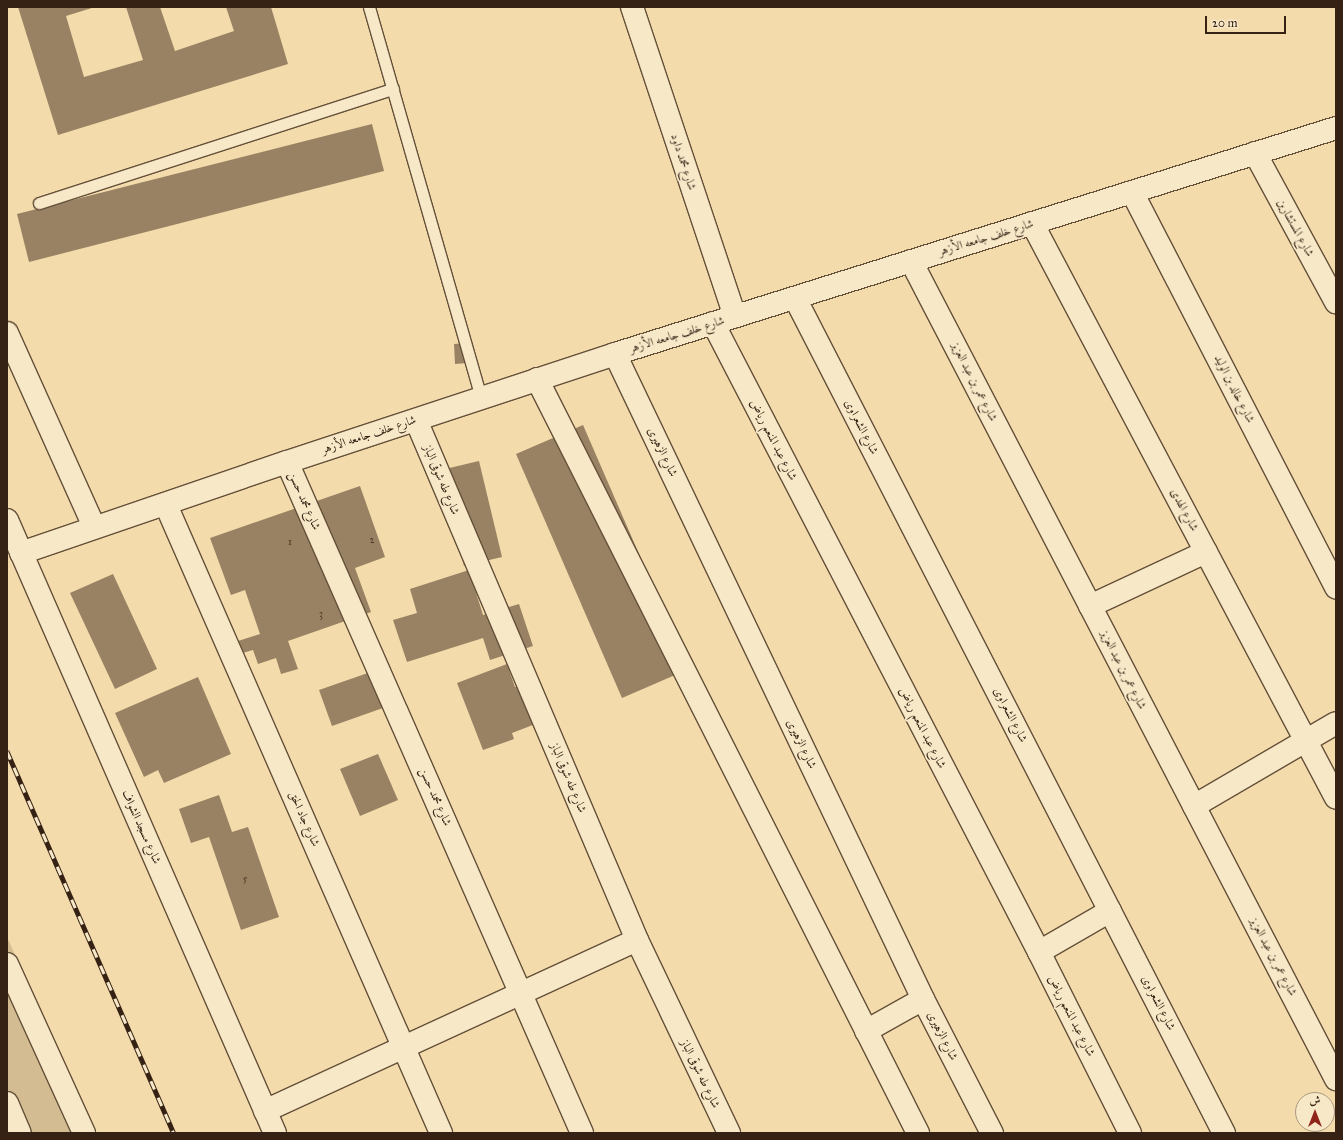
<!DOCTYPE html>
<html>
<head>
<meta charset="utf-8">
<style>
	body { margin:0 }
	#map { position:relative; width:1343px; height:1140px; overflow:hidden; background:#f3dbab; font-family:"IM FELL Great Primer",Amiri,serif }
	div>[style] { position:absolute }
	.green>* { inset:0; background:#d3bc91 }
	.building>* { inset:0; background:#988263 }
	.roads { filter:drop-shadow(1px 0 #65503a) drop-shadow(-1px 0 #65503a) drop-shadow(0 1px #65503a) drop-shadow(0 -1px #65503a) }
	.service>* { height:11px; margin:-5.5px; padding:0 5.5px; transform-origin:5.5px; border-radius:5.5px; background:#f7e8c8 }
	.minor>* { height:22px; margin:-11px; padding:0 11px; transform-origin:11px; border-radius:11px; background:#f7e8c8 }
	.rail>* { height:4.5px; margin-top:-2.25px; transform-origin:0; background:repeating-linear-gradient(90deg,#f7e8c8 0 9px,#362214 0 18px); box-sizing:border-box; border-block:1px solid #362214 }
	span { translate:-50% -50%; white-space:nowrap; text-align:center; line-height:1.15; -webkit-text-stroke:3.5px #f7e8c8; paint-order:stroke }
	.number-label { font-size:10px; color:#4e3a28 }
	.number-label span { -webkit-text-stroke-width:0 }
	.street-label { font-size:12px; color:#362214 }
	.frame { position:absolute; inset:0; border:8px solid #362214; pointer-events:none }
	.north { position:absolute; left:1295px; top:1092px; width:40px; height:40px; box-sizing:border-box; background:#f7e8c8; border:1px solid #aa9980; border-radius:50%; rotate:0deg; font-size:11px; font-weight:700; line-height:16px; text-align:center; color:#362214 }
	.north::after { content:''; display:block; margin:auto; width:14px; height:18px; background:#8f2418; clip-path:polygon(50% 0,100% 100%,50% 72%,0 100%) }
	.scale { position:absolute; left:1205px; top:16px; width:81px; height:18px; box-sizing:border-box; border:2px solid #362214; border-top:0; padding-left:5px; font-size:12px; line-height:14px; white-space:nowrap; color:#362214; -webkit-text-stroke:3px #f7e8c8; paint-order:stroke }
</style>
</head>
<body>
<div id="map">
	<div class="green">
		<div style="clip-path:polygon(7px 937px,94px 1133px,7px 1133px)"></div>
	</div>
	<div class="building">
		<div style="clip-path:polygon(18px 7px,95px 7px,66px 16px,84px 77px,143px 60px,126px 7px,160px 7px,175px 51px,234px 31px,226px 7px,271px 7px,288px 64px,58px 135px)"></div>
		<div style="clip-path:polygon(372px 124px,384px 171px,29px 262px,17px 214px)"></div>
		<div style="clip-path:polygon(465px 343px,467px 363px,455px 364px,454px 344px)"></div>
		<div style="clip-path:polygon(583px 425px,689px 669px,622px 698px,516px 454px)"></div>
		<div style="clip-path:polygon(479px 461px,502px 557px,464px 566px,441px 470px)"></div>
		<div style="clip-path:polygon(360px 486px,385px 557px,355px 568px,371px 612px,288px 641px,298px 669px,281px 674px,276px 658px,258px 664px,253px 650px,239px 654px,235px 642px,260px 634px,245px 590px,231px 595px,210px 538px)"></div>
		<div style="clip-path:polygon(469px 570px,483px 615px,519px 604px,533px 646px,490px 660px,483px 638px,407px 662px,393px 620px,417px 613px,410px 589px)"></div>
		<div style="clip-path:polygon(113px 574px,157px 669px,115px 689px,70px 593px)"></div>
		<div style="clip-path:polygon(507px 664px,515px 687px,524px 685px,538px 723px,512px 733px,514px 739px,483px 750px,457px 683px)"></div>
		<div style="clip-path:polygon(385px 667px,397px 703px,332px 726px,319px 690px)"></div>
		<div style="clip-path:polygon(198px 677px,231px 754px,164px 783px,158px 770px,144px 777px,115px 713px)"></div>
		<div style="clip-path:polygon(378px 754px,398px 800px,360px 816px,340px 769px)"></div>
		<div style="clip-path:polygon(219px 795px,232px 832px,248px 827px,279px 917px,241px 930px,209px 837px,191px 843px,179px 809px)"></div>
	</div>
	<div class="roads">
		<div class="service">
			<div style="left:369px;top:7px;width:407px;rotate:74deg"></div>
			<div style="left:39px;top:203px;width:372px;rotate:-17.9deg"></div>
		</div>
		<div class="minor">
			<div style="left:632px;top:7px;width:326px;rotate:71.6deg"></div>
			<div style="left:1255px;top:153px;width:170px;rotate:61.5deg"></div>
			<div style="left:1132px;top:192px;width:445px;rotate:62.7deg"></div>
			<div style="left:1032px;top:223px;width:650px;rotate:62.13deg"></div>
			<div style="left:911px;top:261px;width:922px;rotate:62.55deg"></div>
			<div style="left:795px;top:298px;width:939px;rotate:62.81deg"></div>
			<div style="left:713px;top:323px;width:708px;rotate:62.6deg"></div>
			<div style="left:1039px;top:952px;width:203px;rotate:63.3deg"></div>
			<div style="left:7px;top:333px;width:213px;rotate:65.8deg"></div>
			<div style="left:615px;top:354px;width:715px;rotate:64.47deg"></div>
			<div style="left:923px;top:999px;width:151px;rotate:62.8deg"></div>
			<div style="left:537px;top:379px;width:845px;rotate:63.19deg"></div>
			<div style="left:416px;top:420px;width:565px;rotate:66.97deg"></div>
			<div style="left:637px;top:940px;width:214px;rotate:64.5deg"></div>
			<div style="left:287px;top:462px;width:733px;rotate:66.27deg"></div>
			<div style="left:166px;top:505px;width:686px;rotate:66.35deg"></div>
			<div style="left:7px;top:520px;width:669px;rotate:66.39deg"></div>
			<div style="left:21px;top:553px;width:281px;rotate:-18.9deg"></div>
			<div style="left:287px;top:462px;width:345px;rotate:-18.2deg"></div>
			<div style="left:615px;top:354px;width:756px;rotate:-17.4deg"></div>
			<div style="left:1090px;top:606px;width:128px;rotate:-25deg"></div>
			<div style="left:1194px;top:806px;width:164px;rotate:-30.3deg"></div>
			<div style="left:1039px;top:952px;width:82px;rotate:-30deg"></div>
			<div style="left:7px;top:964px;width:186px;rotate:65.5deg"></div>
			<div style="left:866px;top:1031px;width:65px;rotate:-29.3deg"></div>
			<div style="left:7px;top:1103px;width:33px;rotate:67deg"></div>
			<div style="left:265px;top:1111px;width:409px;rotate:-24.7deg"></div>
		</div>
	</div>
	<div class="rail">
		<div style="left:7px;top:751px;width:417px;rotate:66.4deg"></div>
	</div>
	<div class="number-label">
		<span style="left:372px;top:541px">2</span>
		<span style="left:290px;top:543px">1</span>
		<span style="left:321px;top:615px">3</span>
		<span style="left:245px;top:880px">5</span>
	</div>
	<div class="street-label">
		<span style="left:683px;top:162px;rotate:72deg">شارع محمد داود</span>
		<span style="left:1295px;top:228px;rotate:61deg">شارع المستشارين</span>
		<span style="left:986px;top:238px;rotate:-17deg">شارع خلف جامعه الأزهر</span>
		<span style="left:677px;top:335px;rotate:-17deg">شارع خلف جامعه الأزهر</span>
		<span style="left:974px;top:382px;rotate:63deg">شارع عمر بن عبد العزيز</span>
		<span style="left:1234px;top:389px;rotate:63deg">شارع خالد بن الوليد</span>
		<span style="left:861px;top:427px;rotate:63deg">شارع الشعراوى</span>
		<span style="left:369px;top:435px;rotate:-18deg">شارع خلف جامعه الأزهر</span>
		<span style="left:773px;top:440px;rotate:63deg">شارع عبد المنعم رياض</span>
		<span style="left:662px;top:452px;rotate:64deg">شارع الزهيرى</span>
		<span style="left:441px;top:480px;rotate:67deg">شارع طه شوقى الباز</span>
		<span style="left:304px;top:501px;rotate:66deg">شارع محمد حسن</span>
		<span style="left:1184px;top:510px;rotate:62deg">شارع الهدى</span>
		<span style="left:1123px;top:670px;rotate:63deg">شارع عمر بن عبد العزيز</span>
		<span style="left:1010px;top:715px;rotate:63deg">شارع الشعراوى</span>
		<span style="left:922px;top:728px;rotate:63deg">شارع عبد المنعم رياض</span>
		<span style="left:801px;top:744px;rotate:64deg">شارع الزهيرى</span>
		<span style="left:568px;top:778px;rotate:67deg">شارع طه شوقى الباز</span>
		<span style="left:435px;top:797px;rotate:66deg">شارع محمد حسن</span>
		<span style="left:304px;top:819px;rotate:66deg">شارع جاد الحق</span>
		<span style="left:141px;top:827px;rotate:66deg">شارع مسجد الشواف</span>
		<span style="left:1273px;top:957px;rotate:62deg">شارع عمر بن عبد العزيز</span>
		<span style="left:1158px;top:1003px;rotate:63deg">شارع الشعراوى</span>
		<span style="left:1071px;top:1016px;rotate:63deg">شارع عبد المنعم رياض</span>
		<span style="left:942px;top:1036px;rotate:63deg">شارع الزهيرى</span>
		<span style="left:700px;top:1074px;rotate:64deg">شارع طه شوقى الباز</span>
	</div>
	<div class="frame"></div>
	<div class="north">ش</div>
	<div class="scale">20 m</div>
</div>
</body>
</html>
